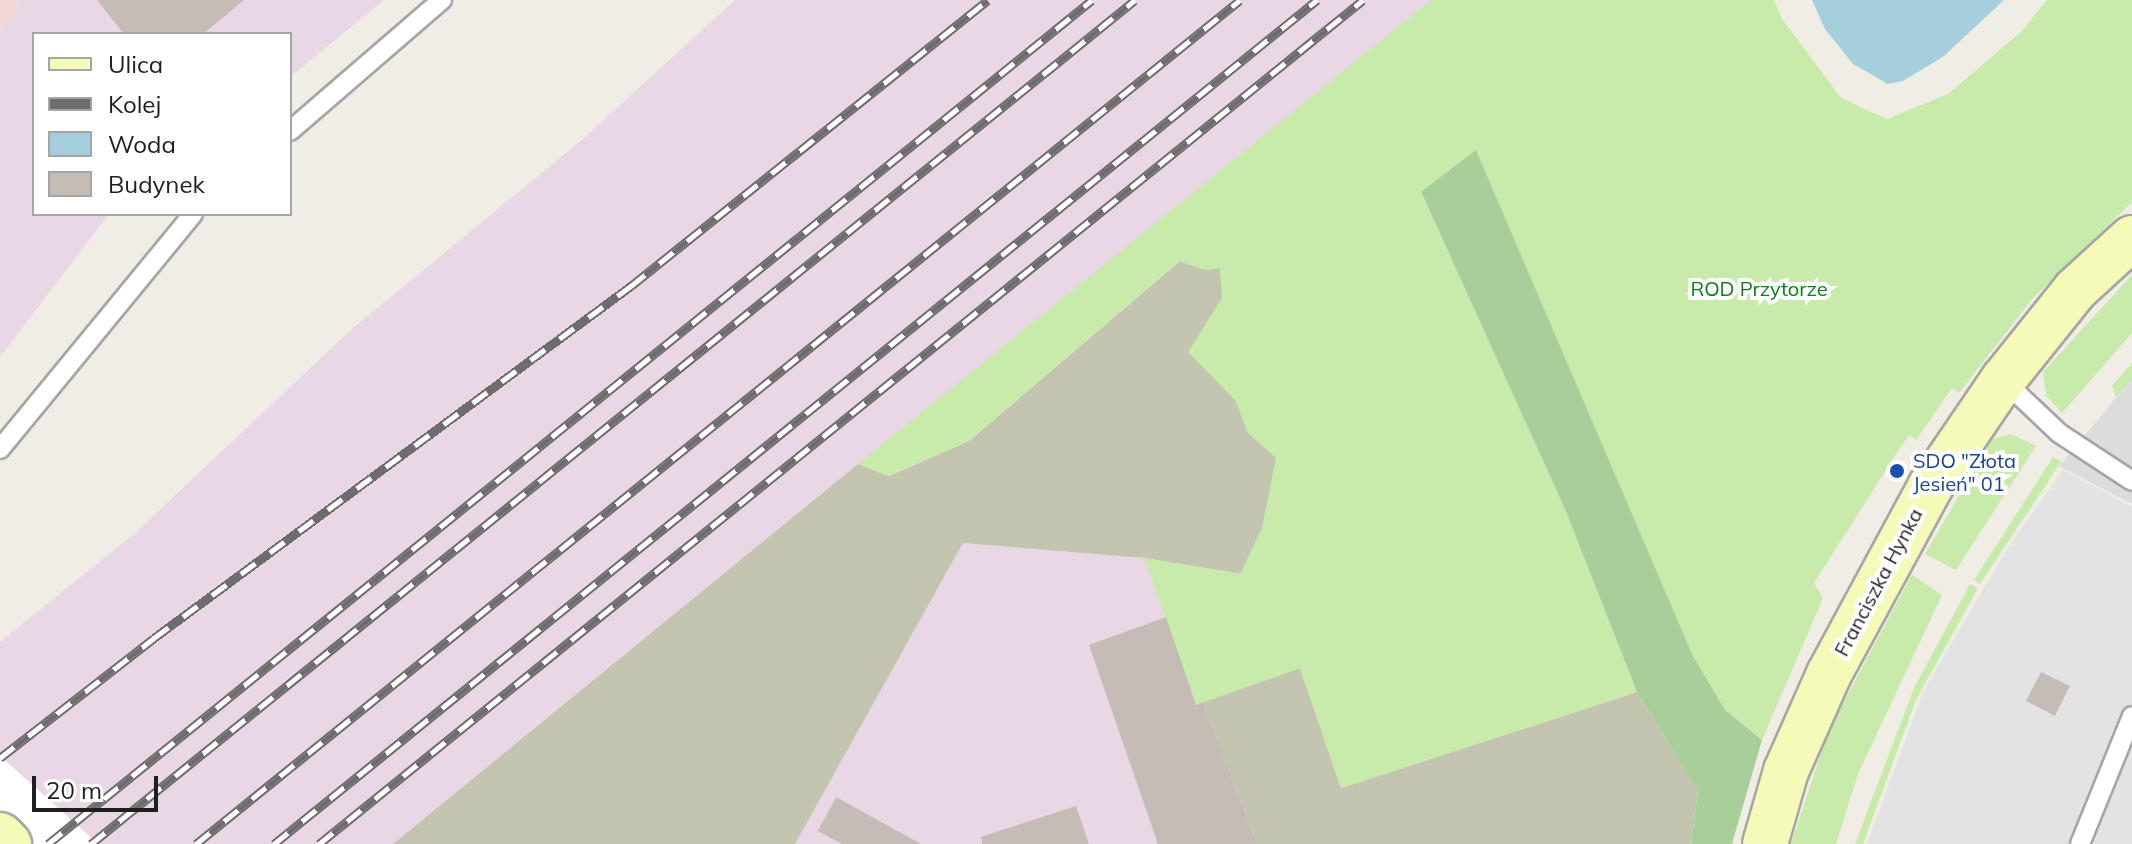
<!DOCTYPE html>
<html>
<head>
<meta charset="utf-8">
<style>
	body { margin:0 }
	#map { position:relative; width:2132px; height:844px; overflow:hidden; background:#f0ede5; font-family:Mulish,sans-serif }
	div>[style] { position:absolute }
	.residential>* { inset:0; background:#dddcdc }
	.commercial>* { inset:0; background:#f1d7d5 }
	.industrial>* { inset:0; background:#e9d7e5 }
	.construction>* { inset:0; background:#c4c5b1 }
	.grass>* { inset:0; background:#c8eaab }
	.forest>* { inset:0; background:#a8cf9a }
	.parking>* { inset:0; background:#e3e3e3 }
	.water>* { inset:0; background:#a6cfde }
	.pier>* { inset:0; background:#fff }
	.building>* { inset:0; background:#c5bcb5 }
	.roads { filter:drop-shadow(2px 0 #a6a6a6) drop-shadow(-2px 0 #a6a6a6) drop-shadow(0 2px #a6a6a6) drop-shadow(0 -2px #a6a6a6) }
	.lane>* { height:18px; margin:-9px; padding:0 9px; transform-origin:9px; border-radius:9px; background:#fff }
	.secondary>* { height:44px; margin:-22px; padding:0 22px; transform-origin:22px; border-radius:22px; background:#f5fab9 }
	.rail>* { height:9px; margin-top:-4.5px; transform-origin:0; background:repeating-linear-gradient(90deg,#fff 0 18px,#6d6d6d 0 36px); box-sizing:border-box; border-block:2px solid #6d6d6d }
	.dots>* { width:22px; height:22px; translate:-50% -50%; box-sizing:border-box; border:4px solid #fff; border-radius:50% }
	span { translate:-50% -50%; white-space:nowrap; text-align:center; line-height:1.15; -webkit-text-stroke:8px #fff; paint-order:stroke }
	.park-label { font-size:20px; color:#0b7f18 }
	.transit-label { font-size:20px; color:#164399 }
	.left { translate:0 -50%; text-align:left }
	.street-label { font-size:20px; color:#1f1f1f }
	.legend { position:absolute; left:32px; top:32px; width:260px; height:184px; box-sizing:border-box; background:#fff; border:2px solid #a5a5a5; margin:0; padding:10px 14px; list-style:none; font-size:24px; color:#1f1f1f }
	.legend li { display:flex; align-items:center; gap:16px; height:40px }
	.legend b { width:40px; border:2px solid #a5a5a5 }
	.scale { position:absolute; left:32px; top:776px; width:126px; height:36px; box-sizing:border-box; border:4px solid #1f1f1f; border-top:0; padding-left:10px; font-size:24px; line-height:28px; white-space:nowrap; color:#1f1f1f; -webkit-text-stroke:6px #fff; paint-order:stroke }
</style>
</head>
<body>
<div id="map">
	<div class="residential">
		<div style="clip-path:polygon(2132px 379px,2132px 504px,2059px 466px)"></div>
	</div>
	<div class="commercial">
		<div style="clip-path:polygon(0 0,17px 0,16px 15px,0 30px)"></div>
	</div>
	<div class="industrial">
		<div style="clip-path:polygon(17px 0,384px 0,290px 77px,290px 34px,34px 34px,34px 214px,109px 214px,0 357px,0 30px,16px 15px)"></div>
		<div style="clip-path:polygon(735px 0,1431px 0,393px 844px,0 844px,0 642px,134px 534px,353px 328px,583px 139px)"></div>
		<div style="clip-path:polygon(963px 543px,1144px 558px,1196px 704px,1203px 702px,1257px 844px,795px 844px)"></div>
	</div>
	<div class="construction">
		<div style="clip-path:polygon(1318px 143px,1326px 588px,1144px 558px,963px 543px,795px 844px,393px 844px,858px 464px,889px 476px,969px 441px)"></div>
		<div style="clip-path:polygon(1300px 668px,1341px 788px,1637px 692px,1698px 791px,1691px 844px,1257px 844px,1203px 702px)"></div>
	</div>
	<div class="grass">
		<div style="clip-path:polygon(1431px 0,1774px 0,1782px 19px,1841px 98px,1887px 119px,1948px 94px,2022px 31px,2047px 0,2132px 0,2132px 202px,2033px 298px,1959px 393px,1952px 388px,1916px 440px,1909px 435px,1900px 448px,1814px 583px,1823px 598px,1762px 740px,1725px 710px,1693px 656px,1476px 150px,1421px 193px,1565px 509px,1637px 692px,1341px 788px,1300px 668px,1196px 705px,1144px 558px,1240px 574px,1262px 528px,1276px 458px,1248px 433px,1235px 400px,1188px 352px,1222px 298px,1220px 268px,1204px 270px,1179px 261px,969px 441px,888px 476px,858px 464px)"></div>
		<div style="clip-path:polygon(2132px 275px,2132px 333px,2062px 413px,2046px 395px,2043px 372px)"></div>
		<div style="clip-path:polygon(2132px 363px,2132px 379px,2116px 397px,2112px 386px)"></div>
		<div style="clip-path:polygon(2011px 434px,2036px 446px,1956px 570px,1925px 554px,1992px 439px)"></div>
		<div style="clip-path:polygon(2053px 457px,2061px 462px,1980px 584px,1974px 580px)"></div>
		<div style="clip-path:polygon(1912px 575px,1942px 595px,1858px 774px,1836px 844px,1791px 844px,1829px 729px)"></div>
		<div style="clip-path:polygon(1970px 584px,1978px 588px,1916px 700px,1863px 844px,1855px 844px,1914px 688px)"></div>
	</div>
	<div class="forest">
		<div style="clip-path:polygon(1476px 150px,1693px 656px,1725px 710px,1762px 740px,1732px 844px,1691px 844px,1698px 791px,1637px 692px,1565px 509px,1421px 192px)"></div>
	</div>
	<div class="parking">
		<div style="clip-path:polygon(2063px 470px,2132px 507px,2132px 844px,1867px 844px,1924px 690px,2009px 546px)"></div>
	</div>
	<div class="water">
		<div style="clip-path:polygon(1812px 0,2004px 0,1944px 56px,1903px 81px,1888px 84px,1853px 64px,1825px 29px)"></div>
	</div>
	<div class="pier">
		<div style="clip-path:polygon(0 756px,98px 844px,0 844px)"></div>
	</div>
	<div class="building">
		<div style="clip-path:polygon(97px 0,244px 0,203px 34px,124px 34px)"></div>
		<div style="clip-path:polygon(1166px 617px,1196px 705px,1203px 702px,1257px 844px,1158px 844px,1089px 645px)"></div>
		<div style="clip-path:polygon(2041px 672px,2070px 686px,2055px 716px,2026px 701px)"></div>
		<div style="clip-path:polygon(836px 797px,921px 844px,842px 844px,818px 831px)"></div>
		<div style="clip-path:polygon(1076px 806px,1089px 844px,982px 844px,981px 837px)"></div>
	</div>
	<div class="roads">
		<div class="lane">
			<div style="left:290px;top:131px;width:201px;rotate:-40.8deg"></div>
			<div style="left:2003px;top:380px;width:77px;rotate:43.4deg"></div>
			<div style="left:2059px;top:433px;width:87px;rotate:33.3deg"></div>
			<div style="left:0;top:449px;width:304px;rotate:-50.6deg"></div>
			<div style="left:2080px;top:844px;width:138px;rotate:-67.9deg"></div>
		</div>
		<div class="secondary">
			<div style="left:0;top:835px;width:13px;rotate:45deg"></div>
			<div style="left:1765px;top:844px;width:76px;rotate:-74deg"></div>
			<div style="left:1786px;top:771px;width:106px;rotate:-66.1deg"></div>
			<div style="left:1829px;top:674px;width:213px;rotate:-61.6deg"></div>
			<div style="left:1930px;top:487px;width:130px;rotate:-55.7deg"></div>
			<div style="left:2003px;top:380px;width:115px;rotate:-51.3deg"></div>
			<div style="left:2075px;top:290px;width:77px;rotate:-42.4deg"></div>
		</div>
	</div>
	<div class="rail">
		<div style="left:0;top:758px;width:195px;rotate:-37.9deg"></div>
		<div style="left:154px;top:638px;width:593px;rotate:-36.43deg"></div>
		<div style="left:631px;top:286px;width:457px;rotate:-38.7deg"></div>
		<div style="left:48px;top:844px;width:1342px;rotate:-38.95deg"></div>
		<div style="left:91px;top:844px;width:1342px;rotate:-38.95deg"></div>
		<div style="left:196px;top:844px;width:1342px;rotate:-38.95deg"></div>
		<div style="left:274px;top:844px;width:1342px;rotate:-38.98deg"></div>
		<div style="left:319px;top:844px;width:1342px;rotate:-38.95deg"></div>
	</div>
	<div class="dots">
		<div style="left:1897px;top:471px;background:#1a4fb4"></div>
	</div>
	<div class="park-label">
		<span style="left:1759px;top:288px">ROD Przytorze</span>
	</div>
	<div class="transit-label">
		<span class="left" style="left:1913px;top:472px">SDO "Złota<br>Jesień" 01</span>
	</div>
	<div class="street-label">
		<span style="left:1878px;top:582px;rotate:-62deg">Franciszka Hynka</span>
	</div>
	<ul class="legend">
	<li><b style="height:10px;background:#f5fab9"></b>Ulica</li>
	<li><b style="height:10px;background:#6d6d6d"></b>Kolej</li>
	<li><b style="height:22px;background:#a6cfde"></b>Woda</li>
	<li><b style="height:22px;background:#c5bcb5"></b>Budynek</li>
	</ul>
	<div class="scale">20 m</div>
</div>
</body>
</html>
